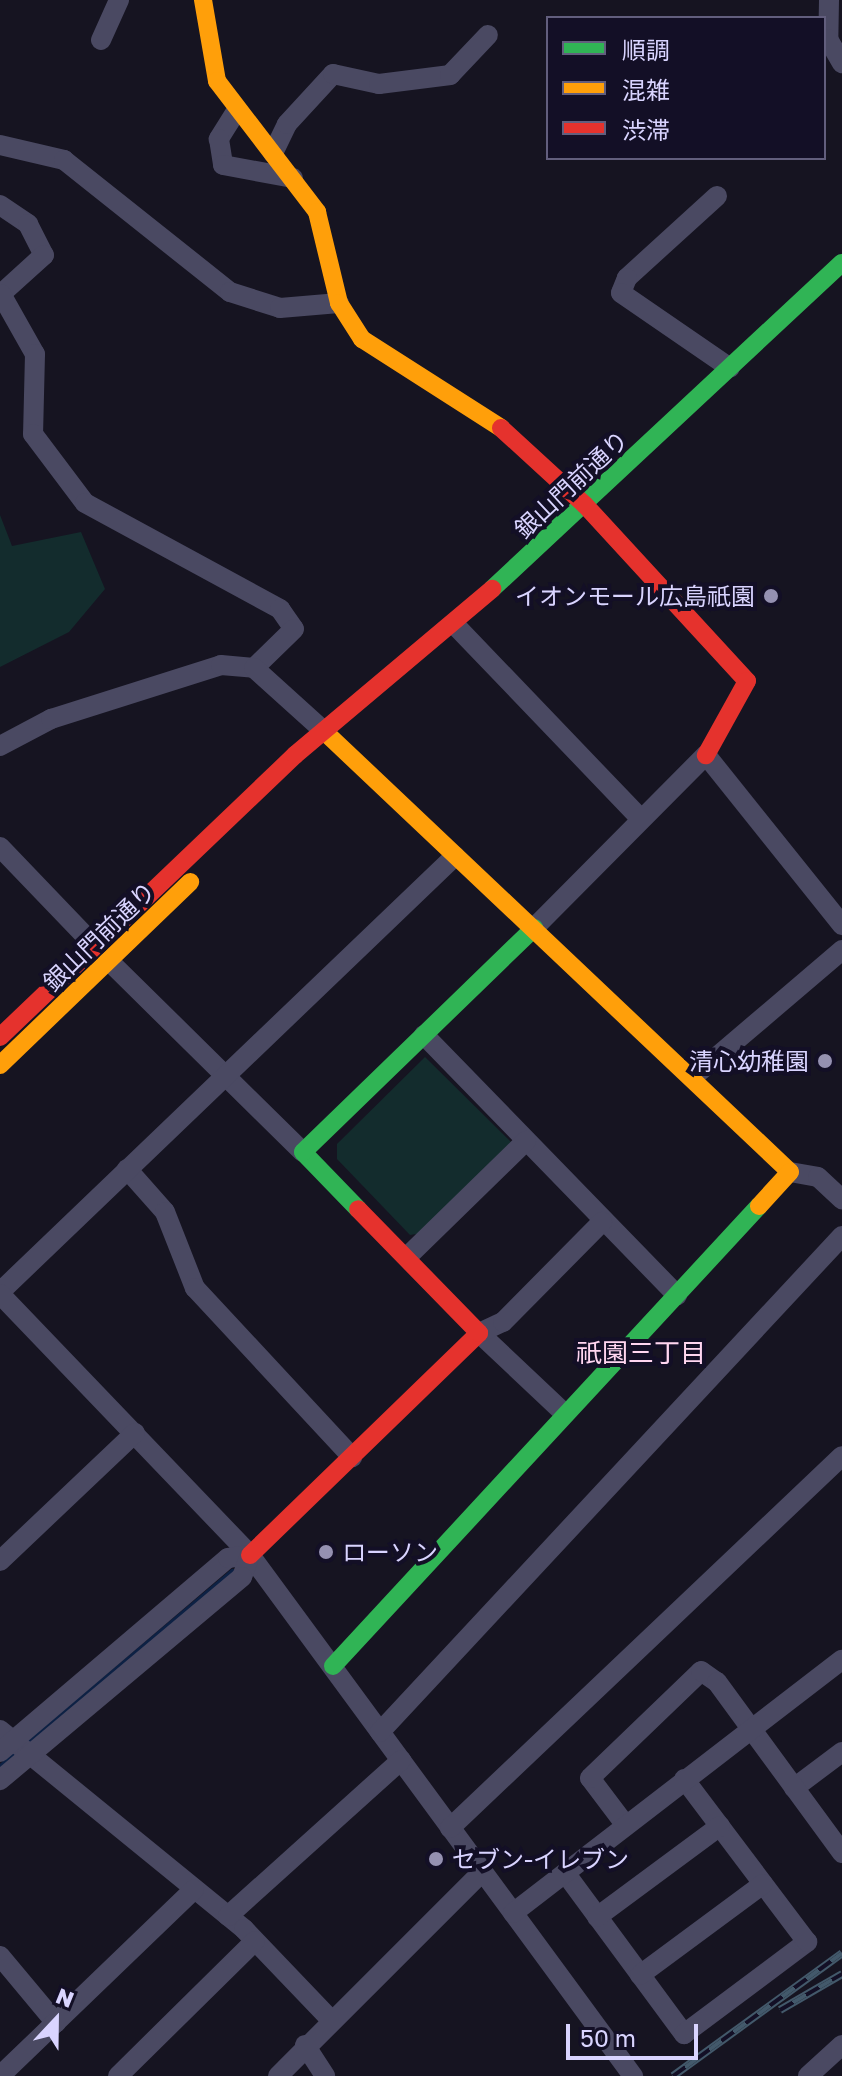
<!DOCTYPE html>
<html>
<head>
<meta charset="utf-8">
<style>
	body { margin:0 }
	#map { position:relative; width:842px; height:2076px; overflow:hidden; background:#161421; font-family:"Golos Text","Noto Sans JP",sans-serif }
	div>[style] { position:absolute }
	.green>* { inset:0; background:#132c2d }
	.stream>* { height:5px; margin:-2.5px; padding:0 2.5px; transform-origin:2.5px; border-radius:2.5px; background:#0d2144 }
	.street>* { height:20px; margin:-10px; padding:0 10px; transform-origin:10px; border-radius:10px; background:#4a4962 }
	.fast>* { height:18px; margin:-9px; padding:0 9px; transform-origin:9px; border-radius:9px; background:#30b455 }
	.slow>* { height:18px; margin:-9px; padding:0 9px; transform-origin:9px; border-radius:9px; background:#ff9f0a }
	.jam>* { height:18px; margin:-9px; padding:0 9px; transform-origin:9px; border-radius:9px; background:#e5322d }
	.rail>* { height:8px; margin-top:-4px; transform-origin:0; background:repeating-linear-gradient(90deg,#130f26 0 15px,#43596b 0 30px); box-sizing:border-box; border-block:2px solid #43596b }
	.dots>* { width:22px; height:22px; translate:-50% -50%; box-sizing:border-box; border:4px solid #130f26; border-radius:50% }
	span { translate:-50% -50%; white-space:nowrap; text-align:center; line-height:1.15; -webkit-text-stroke:8px #130f26; paint-order:stroke }
	.street-label { font-size:24px; color:#d9d4ff }
	.poi-label { font-size:24px; color:#d9d4ff }
	.right { translate:-100% -50%; text-align:right }
	.left { translate:0 -50%; text-align:left }
	.neighbourhood-label { font-size:26px; color:#ffd6f0 }
	.legend { position:absolute; left:546px; top:16px; width:280px; height:144px; box-sizing:border-box; background:#130f26; border:2px solid #625e7d; margin:0; padding:10px 14px; list-style:none; font-size:24px; color:#d9d4ff }
	.legend li { display:flex; align-items:center; gap:16px; height:40px }
	.legend b { width:40px; border:2px solid #625e7d }
	.north { position:absolute; left:16px; top:1980px; width:80px; height:80px; -webkit-text-stroke:6px #130f26; paint-order:stroke; rotate:22deg; font-size:22px; font-weight:700; line-height:32px; text-align:center; color:#d9d4ff }
	.north::after { content:''; display:block; margin:auto; width:28px; height:36px; background:#d9d4ff; clip-path:polygon(50% 0,100% 100%,50% 72%,0 100%) }
	.scale { position:absolute; left:566px; top:2024px; width:132px; height:36px; box-sizing:border-box; border:4px solid #d9d4ff; border-top:0; padding-left:10px; font-size:24px; line-height:28px; white-space:nowrap; color:#d9d4ff; -webkit-text-stroke:6px #130f26; paint-order:stroke }
</style>
</head>
<body>
<div id="map">
	<div class="green">
		<div style="clip-path:polygon(0 515px,12px 546px,81px 532px,105px 589px,69px 632px,0 667px)"></div>
		<div style="clip-path:polygon(425px 1057px,513px 1144px,422px 1233px,410px 1235px,337px 1159px,337px 1144px)"></div>
	</div>
	<div class="stream">
		<div style="left:24px;top:1746px;width:272px;rotate:-40.1deg"></div>
		<div style="left:0;top:1766px;width:22px;rotate:-39deg"></div>
	</div>
	<div class="street">
		<div style="left:829px;top:0;width:39px;rotate:91deg"></div>
		<div style="left:828px;top:39px;width:28px;rotate:60deg"></div>
		<div style="left:101px;top:40px;width:44px;rotate:-65.8deg"></div>
		<div style="left:235px;top:113px;width:31px;rotate:122deg"></div>
		<div style="left:219px;top:139px;width:26px;rotate:81deg"></div>
		<div style="left:223px;top:165px;width:71px;rotate:10.5deg"></div>
		<div style="left:0;top:145px;width:66px;rotate:13.2deg"></div>
		<div style="left:64px;top:160px;width:212px;rotate:38.5deg"></div>
		<div style="left:230px;top:292px;width:52px;rotate:17.7deg"></div>
		<div style="left:280px;top:308px;width:59px;rotate:-4.8deg"></div>
		<div style="left:273px;top:153px;width:32px;rotate:-64deg"></div>
		<div style="left:287px;top:124px;width:68px;rotate:-47.4deg"></div>
		<div style="left:333px;top:74px;width:47px;rotate:12.3deg"></div>
		<div style="left:379px;top:84px;width:72px;rotate:-7.2deg"></div>
		<div style="left:450px;top:75px;width:55px;rotate:-46.5deg"></div>
		<div style="left:717px;top:196px;width:122px;rotate:137.7deg"></div>
		<div style="left:627px;top:278px;width:16px;rotate:112deg"></div>
		<div style="left:621px;top:293px;width:132px;rotate:34.5deg"></div>
		<div style="left:0;top:205px;width:34px;rotate:34deg"></div>
		<div style="left:28px;top:224px;width:35px;rotate:63deg"></div>
		<div style="left:44px;top:255px;width:58px;rotate:137.8deg"></div>
		<div style="left:1px;top:294px;width:69px;rotate:60.5deg"></div>
		<div style="left:35px;top:354px;width:80px;rotate:91.4deg"></div>
		<div style="left:33px;top:434px;width:86px;rotate:53deg"></div>
		<div style="left:85px;top:503px;width:222px;rotate:28.5deg"></div>
		<div style="left:280px;top:609px;width:24px;rotate:55deg"></div>
		<div style="left:294px;top:629px;width:56px;rotate:135.7deg"></div>
		<div style="left:454px;top:624px;width:267px;rotate:46.2deg"></div>
		<div style="left:0;top:746px;width:58px;rotate:-27.9deg"></div>
		<div style="left:51px;top:719px;width:178px;rotate:-17.6deg"></div>
		<div style="left:221px;top:665px;width:33px;rotate:5deg"></div>
		<div style="left:254px;top:668px;width:98px;rotate:42.1deg"></div>
		<div style="left:0;top:847px;width:136px;rotate:46.2deg"></div>
		<div style="left:534px;top:928px;width:244px;rotate:-45.2deg"></div>
		<div style="left:706px;top:755px;width:218px;rotate:51.3deg"></div>
		<div style="left:109px;top:961px;width:272px;rotate:44.6deg"></div>
		<div style="left:424px;top:1035px;width:363px;rotate:45.8deg"></div>
		<div style="left:693px;top:1077px;width:196px;rotate:-40.4deg"></div>
		<div style="left:127px;top:1169px;width:57px;rotate:48.5deg"></div>
		<div style="left:165px;top:1212px;width:82px;rotate:68.5deg"></div>
		<div style="left:195px;top:1288px;width:231px;rotate:47.1deg"></div>
		<div style="left:790px;top:1172px;width:28px;rotate:10deg"></div>
		<div style="left:818px;top:1177px;width:33px;rotate:43deg"></div>
		<div style="left:408px;top:1256px;width:165px;rotate:-44.3deg"></div>
		<div style="left:0;top:1292px;width:630px;rotate:-43.78deg"></div>
		<div style="left:0;top:1294px;width:361px;rotate:46.2deg"></div>
		<div style="left:250px;top:1555px;width:647px;rotate:53.68deg"></div>
		<div style="left:564px;top:1413px;width:117px;rotate:-136.7deg"></div>
		<div style="left:479px;top:1333px;width:26px;rotate:-25deg"></div>
		<div style="left:503px;top:1322px;width:141px;rotate:-45.3deg"></div>
		<div style="left:0;top:1561px;width:186px;rotate:-43.5deg"></div>
		<div style="left:0;top:1730px;width:315px;rotate:39.2deg"></div>
		<div style="left:244px;top:1929px;width:123px;rotate:46.3deg"></div>
		<div style="left:380px;top:1732px;width:678px;rotate:-47.03deg"></div>
		<div style="left:0;top:1752px;width:299px;rotate:-40.4deg"></div>
		<div style="left:228px;top:1558px;width:22px;rotate:-8deg"></div>
		<div style="left:250px;top:1555px;width:23px;rotate:110deg"></div>
		<div style="left:242px;top:1577px;width:316px;rotate:140deg"></div>
		<div style="left:794px;top:1788px;width:60px;rotate:-36.9deg"></div>
		<div style="left:624px;top:1823px;width:56px;rotate:-127.1deg"></div>
		<div style="left:590px;top:1778px;width:154px;rotate:-43.9deg"></div>
		<div style="left:701px;top:1671px;width:19px;rotate:35deg"></div>
		<div style="left:717px;top:1682px;width:212px;rotate:53.8deg"></div>
		<div style="left:450px;top:1828px;width:540px;rotate:-43.5deg"></div>
		<div style="left:566px;top:1874px;width:199px;rotate:53.6deg"></div>
		<div style="left:684px;top:2034px;width:154px;rotate:-36.8deg"></div>
		<div style="left:807px;top:1942px;width:204px;rotate:-127deg"></div>
		<div style="left:513px;top:1913px;width:415px;rotate:-37.6deg"></div>
		<div style="left:228px;top:1916px;width:233px;rotate:-42deg"></div>
		<div style="left:597px;top:1917px;width:153px;rotate:-36.5deg"></div>
		<div style="left:0;top:1956px;width:87px;rotate:50.1deg"></div>
		<div style="left:640px;top:1975px;width:153px;rotate:-36.5deg"></div>
		<div style="left:305px;top:2045px;width:37px;rotate:57deg"></div>
		<div style="left:0;top:2076px;width:269px;rotate:-43.9deg"></div>
		<div style="left:118px;top:2076px;width:192px;rotate:-44.6deg"></div>
		<div style="left:278px;top:2076px;width:288px;rotate:-45deg"></div>
		<div style="left:808px;top:2076px;width:46px;rotate:-42.4deg"></div>
	</div>
	<div class="fast">
		<div style="left:492px;top:589px;width:478px;rotate:-43deg"></div>
		<div style="left:358px;top:1209px;width:79px;rotate:-134deg"></div>
		<div style="left:303px;top:1152px;width:322px;rotate:-44.1deg"></div>
		<div style="left:333px;top:1666px;width:627px;rotate:-47.2deg"></div>
	</div>
	<div class="slow">
		<div style="left:203px;top:0;width:82px;rotate:80.2deg"></div>
		<div style="left:217px;top:81px;width:165px;rotate:52.6deg"></div>
		<div style="left:317px;top:212px;width:94px;rotate:76.4deg"></div>
		<div style="left:339px;top:303px;width:43px;rotate:57.4deg"></div>
		<div style="left:362px;top:339px;width:165px;rotate:32.6deg"></div>
		<div style="left:327px;top:734px;width:637px;rotate:43.41deg"></div>
		<div style="left:790px;top:1172px;width:46px;rotate:132.4deg"></div>
		<div style="left:0;top:1065px;width:264px;rotate:-43.9deg"></div>
	</div>
	<div class="jam">
		<div style="left:501px;top:428px;width:114px;rotate:42.5deg"></div>
		<div style="left:585px;top:505px;width:239px;rotate:47.4deg"></div>
		<div style="left:747px;top:681px;width:85px;rotate:119deg"></div>
		<div style="left:0;top:1037px;width:408px;rotate:-43.7deg"></div>
		<div style="left:295px;top:755px;width:258px;rotate:-40.1deg"></div>
		<div style="left:250px;top:1555px;width:319px;rotate:-44.1deg"></div>
		<div style="left:479px;top:1333px;width:173px;rotate:-134.3deg"></div>
	</div>
	<div class="rail">
		<div style="left:780px;top:2010px;width:72px;rotate:-30.1deg"></div>
		<div style="left:673px;top:2076px;width:209px;rotate:-36deg"></div>
	</div>
	<div class="dots">
		<div style="left:771px;top:596px;background:#9591b1"></div>
		<div style="left:825px;top:1061px;background:#9591b1"></div>
		<div style="left:326px;top:1552px;background:#9591b1"></div>
		<div style="left:436px;top:1859px;background:#9591b1"></div>
	</div>
	<div class="street-label">
		<span style="left:571px;top:484px;rotate:-43deg">銀山門前通り</span>
		<span style="left:99px;top:936px;rotate:-44deg">銀山門前通り</span>
	</div>
	<div class="poi-label">
		<span class="right" style="left:755px;top:596px">イオンモール広島祇園</span>
		<span class="right" style="left:809px;top:1061px">清心幼稚園</span>
		<span class="left" style="left:342px;top:1552px">ローソン</span>
		<span class="left" style="left:452px;top:1859px">セブン-イレブン</span>
	</div>
	<div class="neighbourhood-label">
		<span style="left:641px;top:1353px">祇園三丁目</span>
	</div>
	<ul class="legend">
	<li><b style="height:10px;background:#30b455"></b>順調</li>
	<li><b style="height:10px;background:#ff9f0a"></b>混雑</li>
	<li><b style="height:10px;background:#e5322d"></b>渋滞</li>
	</ul>
	<div class="north">N</div>
	<div class="scale">50 m</div>
</div>
</body>
</html>
